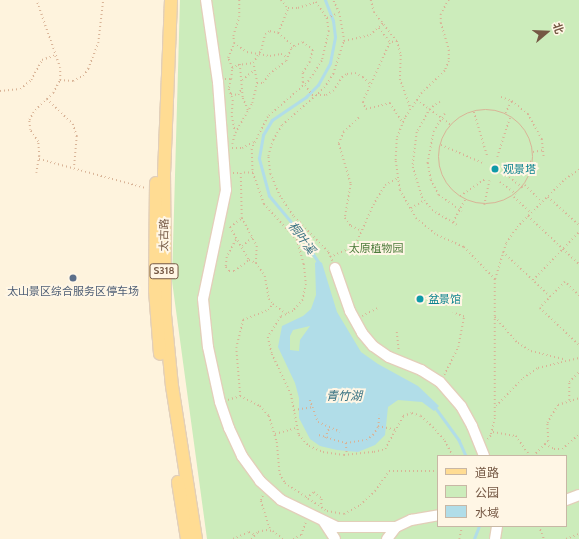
<!DOCTYPE html>
<html>
<head>
<meta charset="utf-8">
<style>
	body { margin:0 }
	#map { position:relative; width:579px; height:539px; overflow:hidden; background:#fef3dd; font-family:Cabin,"Noto Sans SC",sans-serif }
	div>[style] { position:absolute }
	.green>* { inset:0; background:#ccecbb }
	.water>* { inset:0; background:#b1dde8 }
	.stream>* { height:2.5px; margin:-1.25px; padding:0 1.25px; transform-origin:1.25px; border-radius:1.25px; background:#b1dde8 }
	.path>* { height:1.5px; margin-top:-0.75px; transform-origin:0; background:repeating-linear-gradient(90deg,#d9b497 0 1px,transparent 0 4px) }
	.path>.ring { margin:-0.75px; padding:0; box-sizing:content-box; background:none; border:1.5px solid #d9b497; border-radius:50% }
	.roads { filter:drop-shadow(1px 0 #e2cfb9) drop-shadow(-1px 0 #e2cfb9) drop-shadow(0 1px #e2cfb9) drop-shadow(0 -1px #e2cfb9) }
	.minor>* { height:10px; margin:-5px; padding:0 5px; transform-origin:5px; border-radius:5px; background:#fff }
	.major>* { height:12px; margin:-6px; padding:0 6px; transform-origin:6px; border-radius:6px; background:#ffdc93 }
	.path-bridge>* { height:1.5px; margin-top:-0.75px; transform-origin:0; background:repeating-linear-gradient(90deg,#d9b497 0 1px,transparent 0 4px) }
	.dots>* { width:11px; height:11px; translate:-50% -50%; box-sizing:border-box; border:2px solid #fff6e5; border-radius:50% }
	span { translate:-50% -50%; white-space:nowrap; text-align:center; line-height:1.15; -webkit-text-stroke:4px #fff6e5; paint-order:stroke }
	.shield-label span { padding:1px 3px; background:#fff6e5; border:1px solid; border-radius:3px; -webkit-text-stroke-width:0 }
	.shield-label { font-size:10px; color:#755844; font-weight:700 }
	.culture-label { font-size:11px; color:#0d838f }
	.left { translate:0 -50%; text-align:left }
	.street-label { font-size:11px; color:#755844 }
	.park-label { font-size:11px; color:#4c7b3b }
	.service-label { font-size:11px; color:#4e5e75 }
	.water-label { font-size:12px; color:#3a7383; font-style:italic }
	.legend { position:absolute; left:437px; top:455px; width:130px; height:72px; box-sizing:border-box; background:#fff6e5; border:1px solid #c8b7a5; margin:0; padding:5px 7px; list-style:none; font-size:12px; color:#755844 }
	.legend li { display:flex; align-items:center; gap:8px; height:20px }
	.legend b { width:20px; border:1px solid #c8b7a5 }
	.north { position:absolute; left:527px; top:12px; width:40px; height:40px; -webkit-text-stroke:3px #fff6e5; paint-order:stroke; rotate:71deg; font-size:11px; font-weight:700; line-height:16px; text-align:center; color:#755844 }
	.north::after { content:''; display:block; margin:auto; width:14px; height:18px; background:#755844; clip-path:polygon(50% 0,100% 100%,50% 72%,0 100%) }
</style>
</head>
<body>
<div id="map">
	<div class="green">
		<div style="clip-path:polygon(evenodd,180px 0,579px 0,579px 539px,207px 539px,172px 281px,180px 0,438px 456px,566px 456px,566px 526px,438px 526px,438px 456px)"></div>
	</div>
	<div class="water">
		<div style="clip-path:polygon(evenodd,318px 260px,322px 263px,337px 312px,361px 352px,378px 364px,418px 386px,439px 406px,434px 411px,422px 402px,398px 400px,388px 407px,385px 435px,375px 445px,358px 452px,337px 450px,320px 446px,310px 439px,299px 418px,299px 398px,295px 383px,278px 347px,282px 326px,303px 316px,311px 309px,316px 295px,315px 263px,318px 260px,310px 326px,300px 340px,299px 351px,290px 350px,290px 336px,293px 330px,310px 326px)"></div>
	</div>
	<div class="stream">
		<div style="left:318px;top:262px;width:42px;rotate:-123.3deg"></div>
		<div style="left:295px;top:227px;width:40px;rotate:-130deg"></div>
		<div style="left:269px;top:196px;width:39px;rotate:-105deg"></div>
		<div style="left:259px;top:158px;width:23px;rotate:-80deg"></div>
		<div style="left:263px;top:135px;width:17px;rotate:-59deg"></div>
		<div style="left:272px;top:120px;width:41px;rotate:-34.1deg"></div>
		<div style="left:306px;top:97px;width:17px;rotate:-45deg"></div>
		<div style="left:318px;top:85px;width:25px;rotate:-61deg"></div>
		<div style="left:330px;top:63px;width:26px;rotate:-79deg"></div>
		<div style="left:335px;top:37px;width:16px;rotate:-97deg"></div>
		<div style="left:333px;top:21px;width:22px;rotate:-111deg"></div>
		<div style="left:435px;top:407px;width:41px;rotate:54deg"></div>
		<div style="left:459px;top:440px;width:17px;rotate:66deg"></div>
		<div style="left:474px;top:539px;width:14px;rotate:-69deg"></div>
	</div>
	<div class="path">
		<div style="left:281px;top:0;width:11px;rotate:49deg"></div>
		<div style="left:288px;top:8px;width:10px"></div>
		<div style="left:298px;top:8px;width:19px;rotate:-18deg"></div>
		<div style="left:316px;top:2px;width:19px;rotate:55deg"></div>
		<div style="left:327px;top:18px;width:13px;rotate:81deg"></div>
		<div style="left:329px;top:31px;width:31px;rotate:103deg"></div>
		<div style="left:322px;top:61px;width:24px;rotate:123deg"></div>
		<div style="left:309px;top:81px;width:55px;rotate:138.7deg"></div>
		<div style="left:268px;top:117px;width:36px;rotate:117deg"></div>
		<div style="left:252px;top:149px;width:24px;rotate:88deg"></div>
		<div style="left:253px;top:173px;width:33px;rotate:70deg"></div>
		<div style="left:264px;top:204px;width:49px;rotate:47.5deg"></div>
		<div style="left:297px;top:240px;width:25px;rotate:74deg"></div>
		<div style="left:304px;top:264px;width:20px;rotate:84deg"></div>
		<div style="left:306px;top:284px;width:16px;rotate:101deg"></div>
		<div style="left:303px;top:300px;width:15px;rotate:132deg"></div>
		<div style="left:293px;top:311px;width:13px;rotate:153deg"></div>
		<div style="left:281px;top:317px;width:24px;rotate:123deg"></div>
		<div style="left:268px;top:337px;width:17px;rotate:77deg"></div>
		<div style="left:272px;top:354px;width:44px;rotate:64.6deg"></div>
		<div style="left:291px;top:394px;width:42px;rotate:79deg"></div>
		<div style="left:299px;top:435px;width:15px;rotate:48deg"></div>
		<div style="left:309px;top:446px;width:15px;rotate:23deg"></div>
		<div style="left:323px;top:452px;width:21px;rotate:8deg"></div>
		<div style="left:344px;top:455px;width:30px;rotate:-6deg"></div>
		<div style="left:374px;top:452px;width:11px;rotate:-15deg"></div>
		<div style="left:385px;top:449px;width:38px;rotate:-61deg"></div>
		<div style="left:403px;top:416px;width:9px;rotate:-18deg"></div>
		<div style="left:412px;top:413px;width:9px;rotate:18deg"></div>
		<div style="left:421px;top:416px;width:16px;rotate:43deg"></div>
		<div style="left:433px;top:427px;width:18px;rotate:49deg"></div>
		<div style="left:445px;top:441px;width:17px;rotate:62deg"></div>
		<div style="left:371px;top:0;width:12px;rotate:76deg"></div>
		<div style="left:374px;top:12px;width:37px;rotate:52deg"></div>
		<div style="left:397px;top:41px;width:15px;rotate:74deg"></div>
		<div style="left:401px;top:55px;width:24px;rotate:92deg"></div>
		<div style="left:400px;top:79px;width:32px;rotate:70deg"></div>
		<div style="left:449px;top:0;width:16px;rotate:120deg"></div>
		<div style="left:441px;top:14px;width:9px;rotate:90deg"></div>
		<div style="left:441px;top:23px;width:28px;rotate:73deg"></div>
		<div style="left:449px;top:50px;width:11px;rotate:90deg"></div>
		<div style="left:449px;top:61px;width:11px;rotate:112deg"></div>
		<div style="left:445px;top:71px;width:32px;rotate:136deg"></div>
		<div style="left:422px;top:93px;width:30px;rotate:124deg"></div>
		<div style="left:405px;top:118px;width:22px;rotate:111deg"></div>
		<div style="left:397px;top:139px;width:22px;rotate:93deg"></div>
		<div style="left:396px;top:161px;width:29px;rotate:82deg"></div>
		<div style="left:400px;top:190px;width:32px;rotate:60deg"></div>
		<div style="left:416px;top:218px;width:27px;rotate:39deg"></div>
		<div style="left:437px;top:235px;width:30px;rotate:24deg"></div>
		<div style="left:464px;top:247px;width:45px;rotate:45.9deg"></div>
		<div style="left:495px;top:279px;width:139px;rotate:90deg"></div>
		<div style="left:495px;top:418px;width:18px;rotate:103deg"></div>
		<div style="left:491px;top:436px;width:6px;rotate:135deg"></div>
		<div style="left:327px;top:18px;width:12px;rotate:-24deg"></div>
		<div style="left:379px;top:28px;width:18px;rotate:52deg"></div>
		<div style="left:278px;top:33px;width:27px;rotate:-68deg"></div>
		<div style="left:344px;top:41px;width:27px;rotate:-13deg"></div>
		<div style="left:370px;top:35px;width:18px;rotate:-43deg"></div>
		<div style="left:397px;top:41px;width:7px;rotate:164deg"></div>
		<div style="left:390px;top:43px;width:65px;rotate:114.6deg"></div>
		<div style="left:363px;top:102px;width:8px;rotate:67deg"></div>
		<div style="left:366px;top:109px;width:25px;rotate:-14deg"></div>
		<div style="left:390px;top:103px;width:24px;rotate:57deg"></div>
		<div style="left:234px;top:43px;width:7px;rotate:-98deg"></div>
		<div style="left:233px;top:36px;width:20px;rotate:-72deg"></div>
		<div style="left:239px;top:17px;width:17px;rotate:-90deg"></div>
		<div style="left:240px;top:64px;width:34px;rotate:85deg"></div>
		<div style="left:243px;top:98px;width:13px;rotate:67deg"></div>
		<div style="left:232px;top:68px;width:11px;rotate:-112deg"></div>
		<div style="left:228px;top:58px;width:16px;rotate:-68deg"></div>
		<div style="left:234px;top:43px;width:16px;rotate:35deg"></div>
		<div style="left:247px;top:52px;width:23px;rotate:10deg"></div>
		<div style="left:270px;top:56px;width:11px;rotate:-10deg"></div>
		<div style="left:281px;top:54px;width:7px;rotate:27deg"></div>
		<div style="left:363px;top:77px;width:10px;rotate:45deg"></div>
		<div style="left:225px;top:79px;width:6px"></div>
		<div style="left:231px;top:79px;width:11px;rotate:-85deg"></div>
		<div style="left:232px;top:68px;width:7px;rotate:-27deg"></div>
		<div style="left:238px;top:65px;width:15px;rotate:-8deg"></div>
		<div style="left:231px;top:79px;width:10px;rotate:101deg"></div>
		<div style="left:229px;top:89px;width:12px;rotate:70deg"></div>
		<div style="left:233px;top:100px;width:16px;rotate:94deg"></div>
		<div style="left:232px;top:116px;width:16px;rotate:79deg"></div>
		<div style="left:60px;top:80px;width:13px;rotate:4deg"></div>
		<div style="left:73px;top:81px;width:11px;rotate:-27deg"></div>
		<div style="left:83px;top:76px;width:9px;rotate:-54deg"></div>
		<div style="left:88px;top:69px;width:28px;rotate:-69deg"></div>
		<div style="left:98px;top:43px;width:43px;rotate:-83.4deg"></div>
		<div style="left:242px;top:80px;width:14px;rotate:-39deg"></div>
		<div style="left:257px;top:83px;width:20px;rotate:-101deg"></div>
		<div style="left:253px;top:63px;width:15px;rotate:-58deg"></div>
		<div style="left:261px;top:50px;width:16px;rotate:-76deg"></div>
		<div style="left:265px;top:34px;width:6px;rotate:-31deg"></div>
		<div style="left:270px;top:31px;width:8px;rotate:14deg"></div>
		<div style="left:278px;top:33px;width:21px;rotate:39deg"></div>
		<div style="left:0;top:91px;width:20px;rotate:-6deg"></div>
		<div style="left:20px;top:89px;width:14px;rotate:-39deg"></div>
		<div style="left:31px;top:80px;width:23px;rotate:-61deg"></div>
		<div style="left:42px;top:60px;width:15px;rotate:-20deg"></div>
		<div style="left:231px;top:94px;width:7px;rotate:8deg"></div>
		<div style="left:238px;top:95px;width:7px;rotate:-63deg"></div>
		<div style="left:501px;top:97px;width:12px;rotate:20deg"></div>
		<div style="left:512px;top:101px;width:21px;rotate:39deg"></div>
		<div style="left:528px;top:114px;width:29px;rotate:61deg"></div>
		<div style="left:542px;top:139px;width:18px;rotate:84deg"></div>
		<div style="left:47px;top:99px;width:36px;rotate:44deg"></div>
		<div style="left:73px;top:124px;width:13px;rotate:72deg"></div>
		<div style="left:77px;top:136px;width:32px;rotate:95deg"></div>
		<div style="left:417px;top:100px;width:42px;rotate:36.3deg"></div>
		<div style="left:440px;top:102px;width:12px;rotate:145deg"></div>
		<div style="left:430px;top:109px;width:26px;rotate:119deg"></div>
		<div style="left:417px;top:132px;width:35px;rotate:97deg"></div>
		<div style="left:413px;top:167px;width:31px;rotate:73deg"></div>
		<div style="left:422px;top:197px;width:16px;rotate:52deg"></div>
		<div style="left:432px;top:210px;width:29px;rotate:31deg"></div>
		<div class="ring" style="left:439px;top:110px;width:92.5px;height:92.5px"></div>
		<div style="left:474px;top:112px;width:48px;rotate:73.1deg"></div>
		<div style="left:505px;top:113px;width:14px;rotate:-60deg"></div>
		<div style="left:445px;top:114px;width:20px;rotate:123deg"></div>
		<div style="left:434px;top:131px;width:33px;rotate:101deg"></div>
		<div style="left:428px;top:163px;width:17px;rotate:80deg"></div>
		<div style="left:431px;top:180px;width:17px;rotate:62deg"></div>
		<div style="left:439px;top:195px;width:28px;rotate:35deg"></div>
		<div style="left:359px;top:118px;width:21px;rotate:137deg"></div>
		<div style="left:344px;top:132px;width:13px;rotate:113deg"></div>
		<div style="left:339px;top:144px;width:42px;rotate:73.3deg"></div>
		<div style="left:351px;top:184px;width:35px;rotate:100deg"></div>
		<div style="left:345px;top:218px;width:10px;rotate:53deg"></div>
		<div style="left:351px;top:226px;width:12px;rotate:24deg"></div>
		<div style="left:232px;top:144px;width:11px;rotate:-75deg"></div>
		<div style="left:235px;top:133px;width:34px;rotate:-60deg"></div>
		<div style="left:252px;top:103px;width:21px;rotate:-76deg"></div>
		<div style="left:257px;top:83px;width:6px"></div>
		<div style="left:263px;top:83px;width:11px;rotate:-56deg"></div>
		<div style="left:269px;top:74px;width:21px;rotate:-37deg"></div>
		<div style="left:286px;top:61px;width:14px;rotate:-69deg"></div>
		<div style="left:291px;top:48px;width:13px;rotate:-27deg"></div>
		<div style="left:441px;top:145px;width:46px;rotate:23.2deg"></div>
		<div style="left:232px;top:148px;width:10px"></div>
		<div style="left:242px;top:148px;width:13px;rotate:-27deg"></div>
		<div style="left:533px;top:152px;width:11px;rotate:-10deg"></div>
		<div style="left:497px;top:157px;width:42px;rotate:-72deg"></div>
		<div style="left:39px;top:159px;width:111px;rotate:15.2deg"></div>
		<div style="left:507px;top:168px;width:27px;rotate:-15deg"></div>
		<div style="left:36px;top:173px;width:17px;rotate:-80deg"></div>
		<div style="left:39px;top:156px;width:14px;rotate:-94deg"></div>
		<div style="left:38px;top:142px;width:14px;rotate:-124deg"></div>
		<div style="left:30px;top:130px;width:10px;rotate:-96deg"></div>
		<div style="left:29px;top:120px;width:12px;rotate:-59deg"></div>
		<div style="left:35px;top:110px;width:25px;rotate:-43deg"></div>
		<div style="left:53px;top:93px;width:15px;rotate:-62deg"></div>
		<div style="left:60px;top:80px;width:12px;rotate:-90deg"></div>
		<div style="left:60px;top:68px;width:72px;rotate:-109.4deg"></div>
		<div style="left:233px;top:173px;width:8px"></div>
		<div style="left:253px;top:173px;width:12px;rotate:180deg"></div>
		<div style="left:241px;top:173px;width:45px;rotate:88.7deg"></div>
		<div style="left:242px;top:218px;width:32px;rotate:62deg"></div>
		<div style="left:257px;top:246px;width:17px;rotate:93deg"></div>
		<div style="left:256px;top:263px;width:16px;rotate:55deg"></div>
		<div style="left:265px;top:276px;width:23px;rotate:80deg"></div>
		<div style="left:269px;top:299px;width:6px;rotate:51deg"></div>
		<div style="left:506px;top:175px;width:21px;rotate:37deg"></div>
		<div style="left:500px;top:182px;width:20px;rotate:37deg"></div>
		<div style="left:525px;top:185px;width:24px;rotate:45deg"></div>
		<div style="left:460px;top:196px;width:30px;rotate:-34deg"></div>
		<div style="left:514px;top:197px;width:23px;rotate:43deg"></div>
		<div style="left:548px;top:197px;width:42px;rotate:42.1deg"></div>
		<div style="left:484px;top:205px;width:25px;rotate:-78deg"></div>
		<div style="left:411px;top:208px;width:16px;rotate:-30deg"></div>
		<div style="left:528px;top:216px;width:70px;rotate:43.3deg"></div>
		<div style="left:453px;top:222px;width:26px;rotate:-62deg"></div>
		<div style="left:230px;top:227px;width:38px;rotate:60deg"></div>
		<div style="left:249px;top:260px;width:8px;rotate:23deg"></div>
		<div style="left:230px;top:227px;width:15px;rotate:-37deg"></div>
		<div style="left:236px;top:240px;width:19px;rotate:118deg"></div>
		<div style="left:227px;top:257px;width:10px;rotate:96deg"></div>
		<div style="left:226px;top:267px;width:5px;rotate:53deg"></div>
		<div style="left:229px;top:271px;width:5px"></div>
		<div style="left:234px;top:271px;width:19px;rotate:-36deg"></div>
		<div style="left:242px;top:246px;width:14px;rotate:-39deg"></div>
		<div style="left:503px;top:252px;width:66px;rotate:43.2deg"></div>
		<div style="left:330px;top:257px;width:20px;rotate:-24deg"></div>
		<div style="left:348px;top:249px;width:12px;rotate:-42deg"></div>
		<div style="left:357px;top:241px;width:39px;rotate:-66deg"></div>
		<div style="left:373px;top:205px;width:23px;rotate:-59deg"></div>
		<div style="left:385px;top:185px;width:15px;rotate:-28deg"></div>
		<div style="left:332px;top:261px;width:10px;rotate:-114deg"></div>
		<div style="left:328px;top:252px;width:50px;rotate:-134.2deg"></div>
		<div style="left:293px;top:216px;width:23px;rotate:-124deg"></div>
		<div style="left:280px;top:197px;width:25px;rotate:-113deg"></div>
		<div style="left:270px;top:174px;width:18px;rotate:-96deg"></div>
		<div style="left:268px;top:156px;width:17px;rotate:-73deg"></div>
		<div style="left:273px;top:140px;width:17px;rotate:-59deg"></div>
		<div style="left:282px;top:125px;width:56px;rotate:-41.4deg"></div>
		<div style="left:324px;top:88px;width:17px;rotate:-57deg"></div>
		<div style="left:333px;top:74px;width:35px;rotate:-72deg"></div>
		<div style="left:344px;top:41px;width:28px;rotate:-100deg"></div>
		<div style="left:339px;top:13px;width:14px;rotate:-115deg"></div>
		<div style="left:495px;top:279px;width:38px;rotate:-73deg"></div>
		<div style="left:506px;top:243px;width:19px;rotate:-55deg"></div>
		<div style="left:517px;top:227px;width:68px;rotate:-45deg"></div>
		<div style="left:565px;top:179px;width:17px;rotate:-33deg"></div>
		<div style="left:533px;top:280px;width:66px;rotate:-46.2deg"></div>
		<div style="left:579px;top:296px;width:20px;rotate:-135deg"></div>
		<div style="left:565px;top:282px;width:36px;rotate:134deg"></div>
		<div style="left:540px;top:308px;width:54px;rotate:43.5deg"></div>
		<div style="left:362px;top:316px;width:18px;rotate:-27deg"></div>
		<div style="left:495px;top:317px;width:35px;rotate:49deg"></div>
		<div style="left:518px;top:343px;width:15px;rotate:32deg"></div>
		<div style="left:531px;top:351px;width:34px;rotate:14deg"></div>
		<div style="left:397px;top:332px;width:20px;rotate:84deg"></div>
		<div style="left:444px;top:375px;width:31px;rotate:-63deg"></div>
		<div style="left:458px;top:347px;width:31px;rotate:-79deg"></div>
		<div style="left:464px;top:317px;width:12px;rotate:-160deg"></div>
		<div style="left:240px;top:396px;width:48px;rotate:-94.8deg"></div>
		<div style="left:236px;top:348px;width:29px;rotate:-76deg"></div>
		<div style="left:243px;top:320px;width:27px;rotate:-22deg"></div>
		<div style="left:268px;top:310px;width:8px;rotate:-50deg"></div>
		<div style="left:273px;top:304px;width:17px;rotate:36deg"></div>
		<div style="left:228px;top:400px;width:13px;rotate:-18deg"></div>
		<div style="left:240px;top:396px;width:22px;rotate:27deg"></div>
		<div style="left:260px;top:406px;width:13px;rotate:48deg"></div>
		<div style="left:269px;top:416px;width:27px;rotate:73deg"></div>
		<div style="left:277px;top:442px;width:32px;rotate:85deg"></div>
		<div style="left:280px;top:474px;width:10px;rotate:61deg"></div>
		<div style="left:285px;top:483px;width:50px;rotate:33.7deg"></div>
		<div style="left:327px;top:511px;width:17px;rotate:10deg"></div>
		<div style="left:344px;top:514px;width:18px;rotate:-29deg"></div>
		<div style="left:360px;top:505px;width:21px;rotate:-43deg"></div>
		<div style="left:375px;top:491px;width:24px;rotate:-55deg"></div>
		<div style="left:389px;top:471px;width:49px"></div>
		<div style="left:310px;top:400px;width:23px;rotate:70deg"></div>
		<div style="left:318px;top:422px;width:24px;rotate:24deg"></div>
		<div style="left:569px;top:400px;width:18px;rotate:-90deg"></div>
		<div style="left:569px;top:382px;width:14px;rotate:-45deg"></div>
		<div style="left:496px;top:406px;width:39px;rotate:-46deg"></div>
		<div style="left:523px;top:378px;width:18px;rotate:-34deg"></div>
		<div style="left:538px;top:368px;width:42px;rotate:-13.7deg"></div>
		<div style="left:294px;top:410px;width:18px;rotate:-9deg"></div>
		<div style="left:378px;top:426px;width:19px;rotate:12deg"></div>
		<div style="left:493px;top:432px;width:23px;rotate:10deg"></div>
		<div style="left:516px;top:436px;width:24px;rotate:55deg"></div>
		<div style="left:275px;top:434px;width:22px;rotate:-16deg"></div>
		<div style="left:319px;top:435px;width:28px;rotate:17deg"></div>
		<div style="left:346px;top:443px;width:20px;rotate:-9deg"></div>
		<div style="left:366px;top:440px;width:9px;rotate:-36deg"></div>
		<div style="left:373px;top:435px;width:9px;rotate:-58deg"></div>
		<div style="left:378px;top:427px;width:12px;rotate:-85deg"></div>
		<div style="left:325px;top:438px;width:11px;rotate:-68deg"></div>
		<div style="left:346px;top:443px;width:11px;rotate:85deg"></div>
		<div style="left:545px;top:444px;width:10px;rotate:29deg"></div>
		<div style="left:554px;top:449px;width:8px"></div>
		<div style="left:562px;top:449px;width:23px;rotate:-41deg"></div>
		<div style="left:533px;top:456px;width:21px;rotate:-45deg"></div>
		<div style="left:548px;top:441px;width:18px;rotate:-93deg"></div>
		<div style="left:547px;top:423px;width:21px;rotate:-59deg"></div>
		<div style="left:558px;top:405px;width:22px;rotate:-18deg"></div>
		<div style="left:263px;top:496px;width:5px;rotate:112deg"></div>
		<div style="left:261px;top:501px;width:32px;rotate:72deg"></div>
		<div style="left:306px;top:498px;width:10px;rotate:-37deg"></div>
		<div style="left:314px;top:492px;width:11px;rotate:41deg"></div>
		<div style="left:322px;top:499px;width:8px;rotate:97deg"></div>
		<div style="left:539px;top:526px;width:14px;rotate:69deg"></div>
		<div style="left:233px;top:539px;width:17px;rotate:-24deg"></div>
		<div style="left:249px;top:532px;width:7px;rotate:27deg"></div>
		<div style="left:251px;top:539px;width:10px;rotate:-45deg"></div>
		<div style="left:258px;top:532px;width:8px;rotate:-14deg"></div>
		<div style="left:266px;top:530px;width:7px;rotate:8deg"></div>
		<div style="left:273px;top:531px;width:13px;rotate:39deg"></div>
		<div style="left:293px;top:539px;width:9px;rotate:-27deg"></div>
		<div style="left:301px;top:535px;width:15px;rotate:-70deg"></div>
		<div style="left:459px;top:539px;width:13px;rotate:-77deg"></div>
		<div style="left:566px;top:539px;width:14px;rotate:-21deg"></div>
	</div>
	<div class="roads">
		<div class="minor">
			<div style="left:206px;top:0;width:83px;rotate:81.7deg"></div>
			<div style="left:218px;top:82px;width:108px;rotate:85.8deg"></div>
			<div style="left:226px;top:190px;width:111px;rotate:101.9deg"></div>
			<div style="left:203px;top:299px;width:48px;rotate:84.1deg"></div>
			<div style="left:208px;top:347px;width:56px;rotate:77.7deg"></div>
			<div style="left:220px;top:402px;width:28px;rotate:71deg"></div>
			<div style="left:229px;top:428px;width:31px;rotate:65deg"></div>
			<div style="left:242px;top:456px;width:31px;rotate:54deg"></div>
			<div style="left:260px;top:481px;width:28px;rotate:42deg"></div>
			<div style="left:281px;top:500px;width:62px;rotate:25.7deg"></div>
			<div style="left:337px;top:527px;width:59px"></div>
			<div style="left:335px;top:268px;width:46px;rotate:70.8deg"></div>
			<div style="left:350px;top:311px;width:25px;rotate:61deg"></div>
			<div style="left:362px;top:333px;width:17px;rotate:50deg"></div>
			<div style="left:373px;top:346px;width:19px;rotate:35deg"></div>
			<div style="left:389px;top:357px;width:35px;rotate:22deg"></div>
			<div style="left:421px;top:370px;width:22px;rotate:32deg"></div>
			<div style="left:440px;top:382px;width:32px;rotate:49deg"></div>
			<div style="left:461px;top:406px;width:23px;rotate:61deg"></div>
			<div style="left:472px;top:426px;width:32px;rotate:68deg"></div>
			<div style="left:566px;top:500px;width:14px;rotate:-21deg"></div>
			<div style="left:324px;top:522px;width:20px;rotate:57deg"></div>
			<div style="left:387px;top:539px;width:15px;rotate:-53deg"></div>
			<div style="left:396px;top:527px;width:17px;rotate:-25deg"></div>
			<div style="left:411px;top:520px;width:27px;rotate:-10deg"></div>
			<div style="left:495px;top:539px;width:13px;rotate:-81deg"></div>
		</div>
		<div class="major">
			<div style="left:171px;top:0;width:172px;rotate:92.3deg"></div>
			<div style="left:164px;top:172px;width:143px;rotate:89.6deg"></div>
			<div style="left:165px;top:315px;width:71px;rotate:84.4deg"></div>
			<div style="left:172px;top:386px;width:155px;rotate:81.1deg"></div>
			<div style="left:156px;top:183px;width:107px;rotate:90.5deg"></div>
			<div style="left:155px;top:290px;width:64px;rotate:85.5deg"></div>
			<div style="left:178px;top:482px;width:58px;rotate:81deg"></div>
		</div>
	</div>
	<div class="path-bridge">
		<div style="left:303px;top:42px;width:13px;rotate:39deg"></div>
		<div style="left:313px;top:50px;width:12px;rotate:104deg"></div>
		<div style="left:310px;top:62px;width:13px;rotate:122deg"></div>
		<div style="left:303px;top:73px;width:9px;rotate:90deg"></div>
		<div style="left:303px;top:82px;width:16px;rotate:55deg"></div>
		<div style="left:312px;top:95px;width:14px"></div>
		<div style="left:326px;top:95px;width:8px;rotate:-30deg"></div>
		<div style="left:333px;top:91px;width:17px;rotate:-57deg"></div>
		<div style="left:342px;top:77px;width:6px;rotate:-31deg"></div>
		<div style="left:347px;top:74px;width:8px;rotate:-7deg"></div>
		<div style="left:355px;top:73px;width:9px;rotate:27deg"></div>
	</div>
	<div class="dots">
		<div style="left:495px;top:169px;background:#0f9aa8"></div>
		<div style="left:73px;top:278px;background:#5c6f8a"></div>
		<div style="left:420px;top:299px;background:#0f9aa8"></div>
	</div>
	<div class="shield-label">
		<span style="left:164px;top:271px">S318</span>
	</div>
	<div class="culture-label">
		<span class="left" style="left:503px;top:169px">观景塔</span>
		<span class="left" style="left:428px;top:299px">盆景馆</span>
	</div>
	<div class="street-label">
		<span style="left:164px;top:235px;rotate:-89deg">太古路</span>
	</div>
	<div class="park-label">
		<span style="left:376px;top:248px">太原植物园</span>
	</div>
	<div class="service-label">
		<span style="left:73px;top:291px">太山景区综合服务区停车场</span>
	</div>
	<div class="water-label">
		<span style="left:302px;top:238px;rotate:54deg">桐叶溪</span>
		<span style="left:344px;top:396px">青竹湖</span>
	</div>
	<ul class="legend">
	<li><b style="height:5px;background:#ffdc93"></b>道路</li>
	<li><b style="height:11px;background:#ccecbb"></b>公园</li>
	<li><b style="height:11px;background:#b1dde8"></b>水域</li>
	</ul>
	<div class="north">北</div>
</div>
</body>
</html>
